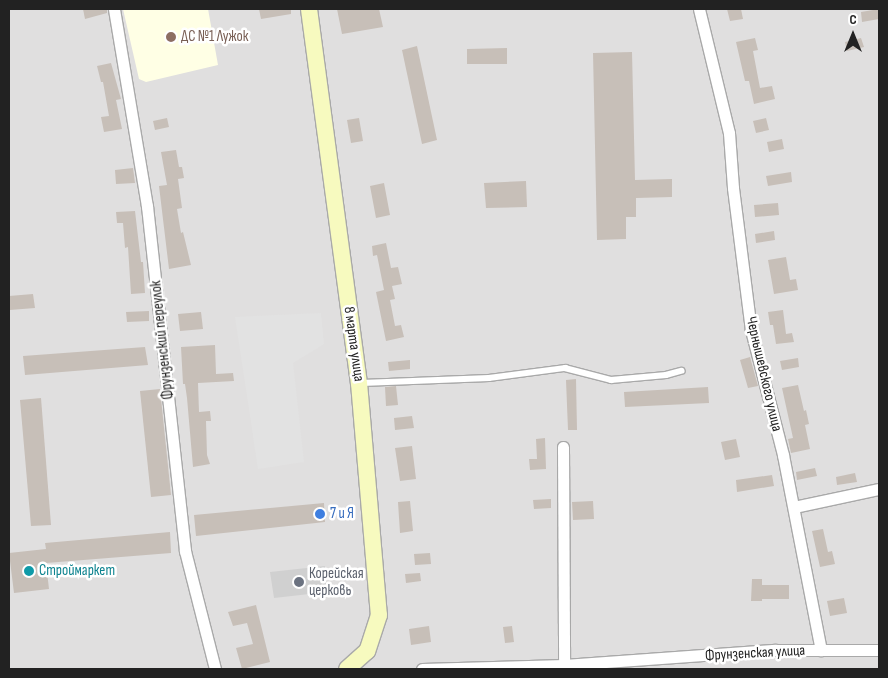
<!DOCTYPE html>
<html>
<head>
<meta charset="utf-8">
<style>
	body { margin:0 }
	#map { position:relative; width:888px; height:678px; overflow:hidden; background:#f2efe9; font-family:"Sofia Sans Condensed",sans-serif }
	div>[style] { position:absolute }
	.residential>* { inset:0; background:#e0dfdf }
	.education>* { inset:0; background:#ffffe5 }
	.religious>* { inset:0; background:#d0d0d0 }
	.parking>* { inset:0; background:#e2e2e2 }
	.building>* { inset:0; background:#c7bfb8 }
	.roads { filter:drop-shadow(1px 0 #a9a9a9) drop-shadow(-1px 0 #a9a9a9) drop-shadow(0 1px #a9a9a9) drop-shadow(0 -1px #a9a9a9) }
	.lane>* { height:5.5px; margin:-2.75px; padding:0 2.75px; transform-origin:2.75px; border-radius:2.75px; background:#fff }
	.street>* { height:11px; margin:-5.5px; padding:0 5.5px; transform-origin:5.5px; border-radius:5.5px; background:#fff }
	.secondary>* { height:16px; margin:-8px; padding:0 8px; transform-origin:8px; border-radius:8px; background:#f7fabf }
	.rail>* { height:3px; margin-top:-1.5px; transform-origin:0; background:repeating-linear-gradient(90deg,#707070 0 10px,transparent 0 20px) }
	.dots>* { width:14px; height:14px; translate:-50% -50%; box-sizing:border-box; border:2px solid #fff; border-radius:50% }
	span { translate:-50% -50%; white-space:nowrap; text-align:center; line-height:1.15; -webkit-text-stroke:5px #fff; paint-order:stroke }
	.education-label { font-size:15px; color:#785e54 }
	.left { translate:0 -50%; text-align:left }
	.street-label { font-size:15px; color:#222 }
	.shop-label { font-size:15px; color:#366cbe }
	.culture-label { font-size:15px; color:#0d838f }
	.worship-label { font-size:15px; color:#5b616d }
	.frame { position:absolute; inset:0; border:10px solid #222; pointer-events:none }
	.north { position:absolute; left:828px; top:10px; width:50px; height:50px; -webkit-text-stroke:4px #fff; paint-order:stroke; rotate:0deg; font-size:14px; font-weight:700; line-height:20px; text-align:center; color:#222 }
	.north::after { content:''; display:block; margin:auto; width:18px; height:22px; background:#222; clip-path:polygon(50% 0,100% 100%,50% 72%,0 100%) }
</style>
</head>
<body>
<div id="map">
	<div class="residential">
		<div style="clip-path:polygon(9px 9px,879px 9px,879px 669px,9px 669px)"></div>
	</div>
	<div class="education">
		<div style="clip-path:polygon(123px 9px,208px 9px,218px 65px,146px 82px,139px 79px)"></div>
	</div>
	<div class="religious">
		<div style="clip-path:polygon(325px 566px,327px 592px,274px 598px,270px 572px)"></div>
	</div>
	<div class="parking">
		<div style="clip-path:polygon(321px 313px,324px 344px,293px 363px,304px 462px,258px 469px,235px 317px)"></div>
	</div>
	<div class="building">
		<div style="clip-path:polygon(83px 9px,107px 9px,107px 13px,85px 19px)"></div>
		<div style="clip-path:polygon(259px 9px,291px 9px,291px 14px,261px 19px)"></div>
		<div style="clip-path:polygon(337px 9px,379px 9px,383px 27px,342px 34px)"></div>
		<div style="clip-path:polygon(727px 9px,741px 9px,743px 19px,730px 21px)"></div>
		<div style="clip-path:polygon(879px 9px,879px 19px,862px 22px,861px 12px)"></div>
		<div style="clip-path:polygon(755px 38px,758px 50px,753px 51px,760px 88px,772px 86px,775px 99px,754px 104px,749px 81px,745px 81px,736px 42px)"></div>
		<div style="clip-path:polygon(861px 38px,864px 47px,847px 51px,845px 42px)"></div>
		<div style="clip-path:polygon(417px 46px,437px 140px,422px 144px,402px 50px)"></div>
		<div style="clip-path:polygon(507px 48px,507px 64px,467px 64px,467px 49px)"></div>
		<div style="clip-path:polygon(632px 52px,635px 180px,672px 179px,672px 197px,636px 198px,636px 217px,626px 217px,626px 239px,597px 240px,593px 53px)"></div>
		<div style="clip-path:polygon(111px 63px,121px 99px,116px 100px,122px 129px,104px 132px,101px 117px,109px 116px,103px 82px,101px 82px,97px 66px)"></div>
		<div style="clip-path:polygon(167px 118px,169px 127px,155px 130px,153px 121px)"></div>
		<div style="clip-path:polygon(359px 118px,363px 141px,351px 143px,347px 120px)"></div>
		<div style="clip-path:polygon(766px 118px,769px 130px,756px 133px,753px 121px)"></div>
		<div style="clip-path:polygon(782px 139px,784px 149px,769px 152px,767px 142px)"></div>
		<div style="clip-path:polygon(176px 150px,179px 167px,182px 167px,184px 178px,178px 179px,182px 208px,177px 209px,181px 233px,183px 232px,191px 265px,169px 269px,159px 186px,167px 185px,161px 152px)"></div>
		<div style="clip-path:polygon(133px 168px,135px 183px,116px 184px,115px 170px)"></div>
		<div style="clip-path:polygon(791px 172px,792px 182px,768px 186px,766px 176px)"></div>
		<div style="clip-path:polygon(526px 181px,527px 207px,486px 208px,484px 183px)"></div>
		<div style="clip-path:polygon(384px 183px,390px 215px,376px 218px,370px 186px)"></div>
		<div style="clip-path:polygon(778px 203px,779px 215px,755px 217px,754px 205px)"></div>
		<div style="clip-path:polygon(135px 211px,141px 262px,143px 262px,145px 293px,131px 294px,128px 247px,125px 248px,123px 223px,117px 223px,116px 212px)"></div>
		<div style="clip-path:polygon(774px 231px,775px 240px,756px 243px,755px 234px)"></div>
		<div style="clip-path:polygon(386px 243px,391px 268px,398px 267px,402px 284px,392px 286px,395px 299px,390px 300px,395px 326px,401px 325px,404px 337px,386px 341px,376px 292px,384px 290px,377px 255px,373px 256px,372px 246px)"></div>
		<div style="clip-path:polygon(786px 257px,790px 280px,796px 279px,798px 290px,774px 294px,768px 260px)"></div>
		<div style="clip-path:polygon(33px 294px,35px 308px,10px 310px,9px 296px)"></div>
		<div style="clip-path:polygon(783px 310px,786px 334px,792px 333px,794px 342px,776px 344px,773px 325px,770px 325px,768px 312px)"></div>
		<div style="clip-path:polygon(149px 311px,149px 321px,127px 322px,126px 312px)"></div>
		<div style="clip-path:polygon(201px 312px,203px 329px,180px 331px,178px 314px)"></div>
		<div style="clip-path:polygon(215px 345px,216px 374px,233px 373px,234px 381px,198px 383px,199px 412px,210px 411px,211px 421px,206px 421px,207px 455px,210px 464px,193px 467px,187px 398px,185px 384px,183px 384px,181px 347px)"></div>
		<div style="clip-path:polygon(145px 347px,148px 365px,25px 375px,23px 356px)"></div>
		<div style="clip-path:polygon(750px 357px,758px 386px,748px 388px,740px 360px)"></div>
		<div style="clip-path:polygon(798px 358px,799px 367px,782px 370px,780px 361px)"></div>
		<div style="clip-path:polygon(410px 360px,410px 369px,389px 371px,388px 362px)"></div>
		<div style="clip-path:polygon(576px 379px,577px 430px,568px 430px,566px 380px)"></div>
		<div style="clip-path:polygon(798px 385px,804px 411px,806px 410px,809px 424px,805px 425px,810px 449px,791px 453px,788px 439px,793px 438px,782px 388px)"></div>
		<div style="clip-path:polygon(396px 386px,398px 405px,386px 406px,385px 387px)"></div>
		<div style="clip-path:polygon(708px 387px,709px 403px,625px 407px,624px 392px)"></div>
		<div style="clip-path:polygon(160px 389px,171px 495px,151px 497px,140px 391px)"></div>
		<div style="clip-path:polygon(41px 398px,51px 525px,31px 526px,20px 400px)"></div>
		<div style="clip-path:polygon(412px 416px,414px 428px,395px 430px,394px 418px)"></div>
		<div style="clip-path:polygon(545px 438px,546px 469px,530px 470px,529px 459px,537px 459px,536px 439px)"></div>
		<div style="clip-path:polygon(736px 439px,740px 457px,725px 460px,721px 442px)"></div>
		<div style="clip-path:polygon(412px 446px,416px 479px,400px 481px,395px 448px)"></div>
		<div style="clip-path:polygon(815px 468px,817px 476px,797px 480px,796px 472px)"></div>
		<div style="clip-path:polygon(855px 473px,857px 482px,837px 485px,836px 477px)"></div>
		<div style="clip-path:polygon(772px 475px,774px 486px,737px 492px,736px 480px)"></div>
		<div style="clip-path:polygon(551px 499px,551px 508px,534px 509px,533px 500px)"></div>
		<div style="clip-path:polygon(410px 501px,413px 531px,400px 533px,398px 502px)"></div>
		<div style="clip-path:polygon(593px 501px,594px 519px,573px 520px,572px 502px)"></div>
		<div style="clip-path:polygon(324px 503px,325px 522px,196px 536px,194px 515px)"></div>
		<div style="clip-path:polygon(823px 529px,828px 552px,832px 551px,835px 564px,820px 567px,812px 531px)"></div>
		<div style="clip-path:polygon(170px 532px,171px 553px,46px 563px,49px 589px,14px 593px,9px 553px,46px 549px,45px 543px)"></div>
		<div style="clip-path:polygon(430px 553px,431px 564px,415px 565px,414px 554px)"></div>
		<div style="clip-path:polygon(420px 573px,421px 581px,406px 583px,405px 574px)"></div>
		<div style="clip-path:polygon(752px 579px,762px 579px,762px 585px,789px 585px,789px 599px,762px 599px,762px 601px,751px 601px)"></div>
		<div style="clip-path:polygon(844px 598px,847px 613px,830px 616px,827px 601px)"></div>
		<div style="clip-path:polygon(256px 605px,270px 662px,242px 669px,236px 648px,253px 644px,247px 623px,233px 626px,228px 612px)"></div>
		<div style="clip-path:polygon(429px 626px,431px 642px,411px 645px,409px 629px)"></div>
		<div style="clip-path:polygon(512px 626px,514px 642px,505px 643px,503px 627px)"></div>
	</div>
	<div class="roads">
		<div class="lane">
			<div style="left:362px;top:383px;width:127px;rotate:-2.3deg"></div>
			<div style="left:489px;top:378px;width:77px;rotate:-7.5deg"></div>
			<div style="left:565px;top:368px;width:48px;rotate:14.6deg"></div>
			<div style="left:611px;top:380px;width:55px;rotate:-5.2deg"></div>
			<div style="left:666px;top:375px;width:16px;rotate:-15deg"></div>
		</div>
		<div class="street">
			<div style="left:114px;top:9px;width:200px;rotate:80.5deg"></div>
			<div style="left:147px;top:206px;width:347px;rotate:83.7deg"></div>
			<div style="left:185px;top:551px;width:122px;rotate:75.7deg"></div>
			<div style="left:699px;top:9px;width:128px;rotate:76.4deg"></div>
			<div style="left:729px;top:133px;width:55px;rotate:85.8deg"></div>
			<div style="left:733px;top:188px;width:143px;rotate:82.8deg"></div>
			<div style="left:751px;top:330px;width:129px;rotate:75.6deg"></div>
			<div style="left:783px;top:455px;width:199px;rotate:79deg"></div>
			<div style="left:563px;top:447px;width:218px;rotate:89.7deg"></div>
			<div style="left:794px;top:507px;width:87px;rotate:-12deg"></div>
			<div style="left:422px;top:669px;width:142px;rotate:-1.6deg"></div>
			<div style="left:564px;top:665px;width:212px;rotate:-4.1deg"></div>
			<div style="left:775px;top:650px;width:104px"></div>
		</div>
		<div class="secondary">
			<div style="left:309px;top:9px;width:377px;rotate:82.4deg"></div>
			<div style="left:359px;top:383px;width:233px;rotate:85.1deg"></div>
			<div style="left:379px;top:615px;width:38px;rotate:108deg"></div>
			<div style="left:367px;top:651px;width:27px;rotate:138deg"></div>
		</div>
	</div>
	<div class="rail">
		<div style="left:877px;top:669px;width:2px"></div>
	</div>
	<div class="dots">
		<div style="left:171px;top:37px;background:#8d6e63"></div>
		<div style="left:320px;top:514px;background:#3f7fe0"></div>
		<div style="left:29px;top:571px;background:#0f9aa8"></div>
		<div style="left:299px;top:582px;background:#6b7280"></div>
	</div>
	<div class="education-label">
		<span class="left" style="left:181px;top:37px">ДС №1 Лужок</span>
	</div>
	<div class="street-label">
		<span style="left:162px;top:340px;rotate:-96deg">Фрунзенский переулок</span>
		<span style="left:354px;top:344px;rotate:82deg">8 марта улица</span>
		<span style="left:764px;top:374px;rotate:77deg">Чернышевского улица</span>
		<span style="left:755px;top:653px;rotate:-3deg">Фрунзенская улица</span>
	</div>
	<div class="shop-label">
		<span class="left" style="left:330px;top:514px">7 и Я</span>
	</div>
	<div class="culture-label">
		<span class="left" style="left:39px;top:571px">Строймаркет</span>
	</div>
	<div class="worship-label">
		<span class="left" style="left:309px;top:582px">Корейская<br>церковь</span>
	</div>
	<div class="frame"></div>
	<div class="north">С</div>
</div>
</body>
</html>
